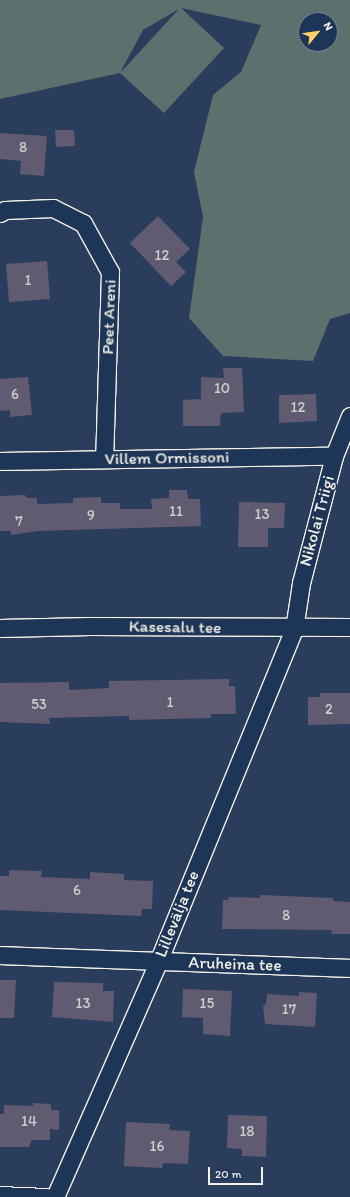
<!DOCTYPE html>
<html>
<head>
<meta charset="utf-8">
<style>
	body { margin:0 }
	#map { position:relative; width:350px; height:1197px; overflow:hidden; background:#2a3d5c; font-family:Itim,sans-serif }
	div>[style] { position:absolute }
	.green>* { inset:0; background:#5c716d }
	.building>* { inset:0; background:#605b71 }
	.roads { filter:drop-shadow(1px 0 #f4f1e8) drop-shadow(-1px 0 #f4f1e8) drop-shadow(0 1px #f4f1e8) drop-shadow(0 -1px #f4f1e8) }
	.minor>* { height:17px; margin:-8.5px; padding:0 8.5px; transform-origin:8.5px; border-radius:8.5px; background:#1d3557 }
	span { translate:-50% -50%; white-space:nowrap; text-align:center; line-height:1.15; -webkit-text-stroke:3px #1d3557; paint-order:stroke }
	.number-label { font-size:15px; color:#cfccca }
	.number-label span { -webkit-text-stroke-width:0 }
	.street-label { font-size:17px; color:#f4f1e8 }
	.north { position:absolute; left:298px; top:12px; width:40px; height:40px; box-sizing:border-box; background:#1d3557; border:1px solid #738091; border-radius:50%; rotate:61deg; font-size:11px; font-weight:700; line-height:16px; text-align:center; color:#f4f1e8 }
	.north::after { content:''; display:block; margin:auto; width:14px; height:18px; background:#ffd166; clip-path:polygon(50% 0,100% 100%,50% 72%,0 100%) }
	.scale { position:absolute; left:208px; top:1167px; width:55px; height:18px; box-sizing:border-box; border:2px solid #f4f1e8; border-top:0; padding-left:5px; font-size:12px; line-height:14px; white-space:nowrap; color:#f4f1e8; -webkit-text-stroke:3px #1d3557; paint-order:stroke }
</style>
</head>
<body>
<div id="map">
	<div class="green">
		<div style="clip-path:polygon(evenodd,0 0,350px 0,350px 313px,330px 319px,313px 361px,223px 356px,189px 318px,203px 217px,194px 172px,213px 95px,241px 72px,261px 25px,181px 8px,224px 48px,164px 113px,120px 73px,0 99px,0 0,179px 9px,122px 71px,121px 71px,143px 30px,179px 9px,0 0,306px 20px,330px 20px,330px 44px,306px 44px,306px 20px)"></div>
	</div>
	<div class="building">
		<div style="clip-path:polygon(55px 130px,74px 130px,75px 146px,56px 147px)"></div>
		<div style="clip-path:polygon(0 133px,47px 136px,44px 176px,20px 174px,21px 161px,0 159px)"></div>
		<div style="clip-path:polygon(158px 216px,190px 249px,176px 262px,186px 272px,171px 286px,130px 243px)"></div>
		<div style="clip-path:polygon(47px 261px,50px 299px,9px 302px,6px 264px)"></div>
		<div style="clip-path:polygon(223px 368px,242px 368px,244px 412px,221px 413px,220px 426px,183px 426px,183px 400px,201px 399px,201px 377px,224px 378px)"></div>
		<div style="clip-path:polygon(28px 377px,32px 415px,10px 417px,10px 410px,0 411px,0 379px)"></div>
		<div style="clip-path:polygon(316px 394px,317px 421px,279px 423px,279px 395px)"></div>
		<div style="clip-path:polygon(169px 490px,187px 490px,188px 499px,200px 499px,201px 526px,38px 531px,11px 535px,11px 531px,0 531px,0 496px,25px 495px,27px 498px,37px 498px,37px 504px,73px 503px,73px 498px,101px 497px,101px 503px,120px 503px,120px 509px,152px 509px,151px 499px,169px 498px)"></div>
		<div style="clip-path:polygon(239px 502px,285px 503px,284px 528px,268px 528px,268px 547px,238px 547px)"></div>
		<div style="clip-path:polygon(229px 679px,229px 686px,235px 686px,236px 714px,211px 714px,211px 718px,129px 720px,129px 716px,49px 718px,50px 724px,0 722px,0 683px,69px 682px,69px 690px,109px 688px,109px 681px)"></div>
		<div style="clip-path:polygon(320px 693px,350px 693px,350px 724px,308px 725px,308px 697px,320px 697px)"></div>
		<div style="clip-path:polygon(9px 870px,42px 871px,41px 877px,90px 879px,90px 872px,124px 874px,124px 880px,153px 881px,152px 909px,142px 909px,141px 916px,0 910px,0 876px,9px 876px)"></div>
		<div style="clip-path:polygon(260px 895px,333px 898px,333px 901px,350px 902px,350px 934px,331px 934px,332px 930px,222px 929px,223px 900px,228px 900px,229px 897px,260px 898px)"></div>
		<div style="clip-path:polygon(0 980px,16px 980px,14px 1018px,0 1018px)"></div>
		<div style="clip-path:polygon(54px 982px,103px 983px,103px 991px,114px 991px,113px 1022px,52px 1017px)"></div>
		<div style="clip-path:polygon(183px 989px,232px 991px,230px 1036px,203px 1034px,203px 1018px,182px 1017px)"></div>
		<div style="clip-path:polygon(299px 992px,317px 993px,315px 1027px,265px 1024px,263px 1006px,266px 1004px,267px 994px,299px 996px)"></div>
		<div style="clip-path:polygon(33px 1103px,51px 1104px,51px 1110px,59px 1110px,59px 1130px,50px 1129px,50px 1140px,32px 1140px,29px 1147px,0 1147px,0 1114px,4px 1114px,4px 1105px,33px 1106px)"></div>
		<div style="clip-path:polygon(228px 1115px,267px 1116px,266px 1157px,242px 1156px,242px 1149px,227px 1148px)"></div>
		<div style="clip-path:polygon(126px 1122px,170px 1124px,169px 1130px,190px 1131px,188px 1164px,163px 1163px,162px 1168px,124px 1166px)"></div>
	</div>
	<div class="roads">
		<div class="minor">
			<div style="left:0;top:213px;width:6px;rotate:-31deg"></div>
			<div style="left:5px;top:210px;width:48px;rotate:-2.4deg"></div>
			<div style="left:53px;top:208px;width:34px;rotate:27deg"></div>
			<div style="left:83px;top:223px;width:56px;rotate:61.1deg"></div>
			<div style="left:110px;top:272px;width:186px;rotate:91.8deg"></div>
			<div style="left:0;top:461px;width:334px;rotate:-0.9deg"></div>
			<div style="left:0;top:628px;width:90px;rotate:-1.3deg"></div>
			<div style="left:90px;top:626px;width:260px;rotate:0.2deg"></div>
			<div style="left:0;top:955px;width:350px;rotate:2.1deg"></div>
			<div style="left:0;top:1195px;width:46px;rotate:2.5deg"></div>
			<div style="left:55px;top:1197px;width:257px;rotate:-66.3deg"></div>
			<div style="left:158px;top:962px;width:360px;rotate:-67.8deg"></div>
			<div style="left:294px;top:629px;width:47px;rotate:-81.3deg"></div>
			<div style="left:301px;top:583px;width:131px;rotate:-75.4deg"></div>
			<div style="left:334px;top:456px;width:43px;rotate:-68.2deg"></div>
		</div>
	</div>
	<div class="number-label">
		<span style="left:23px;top:148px">8</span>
		<span style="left:162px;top:256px">12</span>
		<span style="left:28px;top:281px">1</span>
		<span style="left:222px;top:389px">10</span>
		<span style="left:15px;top:395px">6</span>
		<span style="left:298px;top:408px">12</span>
		<span style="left:176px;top:512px">11</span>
		<span style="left:262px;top:515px">13</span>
		<span style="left:91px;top:516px">9</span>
		<span style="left:19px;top:522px">7</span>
		<span style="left:170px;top:703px">1</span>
		<span style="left:39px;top:705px">53</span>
		<span style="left:329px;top:710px">2</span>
		<span style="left:77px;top:891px">6</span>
		<span style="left:286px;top:916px">8</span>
		<span style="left:83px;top:1004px">13</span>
		<span style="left:207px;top:1004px">15</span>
		<span style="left:289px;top:1010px">17</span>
		<span style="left:29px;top:1122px">14</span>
		<span style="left:247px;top:1132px">18</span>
		<span style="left:157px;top:1147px">16</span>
	</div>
	<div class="street-label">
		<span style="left:109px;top:317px;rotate:-88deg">Peet Areni</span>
		<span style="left:167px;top:458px;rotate:-1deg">Villem Ormissoni</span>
		<span style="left:317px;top:521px;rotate:-75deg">Nikolai Triigi</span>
		<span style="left:175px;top:627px;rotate:1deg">Kasesalu tee</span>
		<span style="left:177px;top:914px;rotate:-68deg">Lillevälja tee</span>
		<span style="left:235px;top:964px;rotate:2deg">Aruheina tee</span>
	</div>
	<div class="north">N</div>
	<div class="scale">20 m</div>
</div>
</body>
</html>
